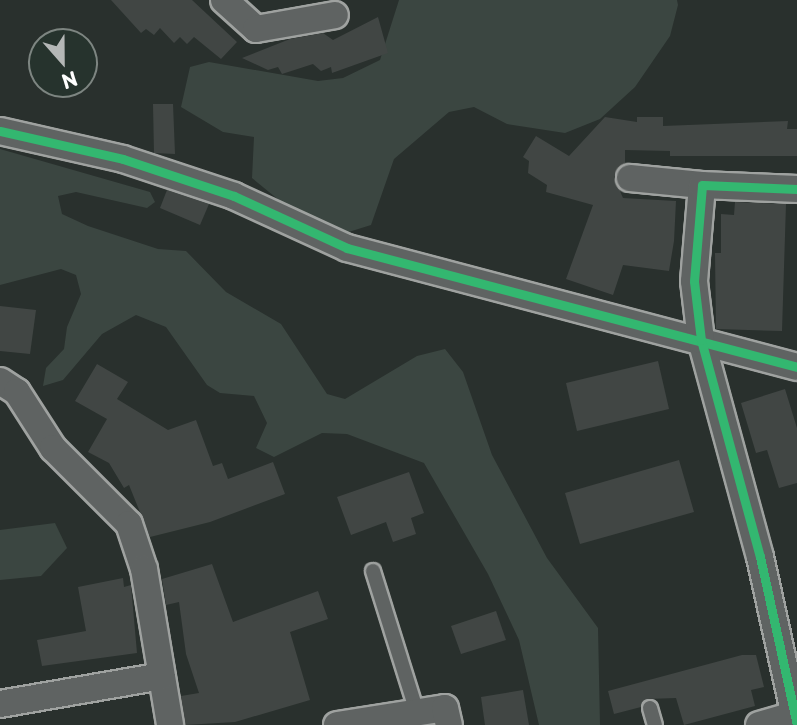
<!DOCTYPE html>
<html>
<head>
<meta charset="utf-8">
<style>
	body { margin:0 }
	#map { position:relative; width:797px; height:725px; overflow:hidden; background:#29302d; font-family:"Playpen Sans",sans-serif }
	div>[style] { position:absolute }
	.green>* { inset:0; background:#3b4641 }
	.building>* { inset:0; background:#414644 }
	.roads { filter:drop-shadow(2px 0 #9fa2a0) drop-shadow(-2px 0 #9fa2a0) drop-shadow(0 2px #9fa2a0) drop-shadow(0 -2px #9fa2a0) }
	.lane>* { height:14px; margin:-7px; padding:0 7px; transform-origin:7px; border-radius:7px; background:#5f6362 }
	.street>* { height:26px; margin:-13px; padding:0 13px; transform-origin:13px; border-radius:13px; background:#5f6362 }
	.cycleway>* { height:9px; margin:-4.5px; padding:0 4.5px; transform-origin:4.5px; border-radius:4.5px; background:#33b770 }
	span { translate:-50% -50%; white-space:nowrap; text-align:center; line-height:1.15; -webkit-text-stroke:5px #26332d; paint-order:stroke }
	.north { position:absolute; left:28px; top:28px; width:70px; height:70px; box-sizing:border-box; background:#26332d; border:2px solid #7d8581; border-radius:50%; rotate:159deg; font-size:19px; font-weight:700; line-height:28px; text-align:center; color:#fff }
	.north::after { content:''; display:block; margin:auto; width:24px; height:32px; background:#b4b7b6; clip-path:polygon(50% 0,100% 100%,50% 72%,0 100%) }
</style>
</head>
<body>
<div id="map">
	<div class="green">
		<div style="clip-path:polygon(399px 0,677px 0,678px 5px,670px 36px,635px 87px,600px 119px,565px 133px,507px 124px,474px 107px,449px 112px,394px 159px,371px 225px,339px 235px,296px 214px,252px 178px,254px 137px,223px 132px,181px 107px,190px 67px,209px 62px,318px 81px,343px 78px,380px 60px)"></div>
		<div style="clip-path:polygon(0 149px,150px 192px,155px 202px,147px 208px,76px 192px,58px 196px,62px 214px,88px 226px,158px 249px,186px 251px,226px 292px,281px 324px,327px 394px,345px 399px,417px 356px,445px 349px,463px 372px,492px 455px,547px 558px,598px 628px,600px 725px,539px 725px,519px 640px,488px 574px,424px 463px,347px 434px,322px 433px,274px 457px,256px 448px,267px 423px,254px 396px,220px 393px,207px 385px,166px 327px,136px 315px,102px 334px,63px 380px,43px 386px,46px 368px,64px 349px,67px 327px,81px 294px,76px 275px,61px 269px,0 285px)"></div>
		<div style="clip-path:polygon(55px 523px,67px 548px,41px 576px,0 580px,0 530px)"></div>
	</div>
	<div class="building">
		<div style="clip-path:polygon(111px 0,192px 0,237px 42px,221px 59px,194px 37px,187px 44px,180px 37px,174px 43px,160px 28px,154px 35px,146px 29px,141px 33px)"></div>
		<div style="clip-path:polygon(378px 17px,388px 53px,332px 73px,331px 67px,321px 71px,313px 64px,282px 74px,278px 67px,268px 70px,242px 58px,290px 39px,323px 33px,333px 40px)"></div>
		<div style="clip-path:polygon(153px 104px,173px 104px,175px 154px,154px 153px)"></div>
		<div style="clip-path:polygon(605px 117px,637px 122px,637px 117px,663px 117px,663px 126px,788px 121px,787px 129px,797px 129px,797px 156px,670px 156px,670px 151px,625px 150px,625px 163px,614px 177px,623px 198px,676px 201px,674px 241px,669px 271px,623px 265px,613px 295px,566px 279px,593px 205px,546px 192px,547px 185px,528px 173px,529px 161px,523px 157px,536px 136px,569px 156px)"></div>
		<div style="clip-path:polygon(167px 190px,209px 204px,200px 225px,160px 208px)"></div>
		<div style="clip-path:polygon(735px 202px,786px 204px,782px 331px,716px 329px,715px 253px,721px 253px,721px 214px,734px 215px)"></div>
		<div style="clip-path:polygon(0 306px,36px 310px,30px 354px,0 351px)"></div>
		<div style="clip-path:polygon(658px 361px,669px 409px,577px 431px,566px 383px)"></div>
		<div style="clip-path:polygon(97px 364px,128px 382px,117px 399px,168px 430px,196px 420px,213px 466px,222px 463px,228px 479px,273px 462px,285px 494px,210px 522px,150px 537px,129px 485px,124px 488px,109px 463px,88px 452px,107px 419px,75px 401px)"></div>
		<div style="clip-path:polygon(785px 389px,797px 428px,797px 483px,779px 488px,767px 450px,756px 453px,741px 403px)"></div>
		<div style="clip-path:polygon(679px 460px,694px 512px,580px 544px,565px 493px)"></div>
		<div style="clip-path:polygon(409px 472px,424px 513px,411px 518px,416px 534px,393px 542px,386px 522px,351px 535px,337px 497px)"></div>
		<div style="clip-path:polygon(212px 564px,233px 622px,318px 591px,328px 619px,290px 632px,310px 700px,235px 722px,185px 725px,181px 696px,199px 693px,186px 654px,179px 602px,166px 605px,162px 579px)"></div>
		<div style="clip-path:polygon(123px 578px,124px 587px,131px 585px,137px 653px,42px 666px,37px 640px,86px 631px,78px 587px)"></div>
		<div style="clip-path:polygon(496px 611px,506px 640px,461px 654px,451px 626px)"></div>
		<div style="clip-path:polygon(742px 655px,756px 655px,764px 687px,751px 690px,755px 706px,684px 725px,676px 698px,648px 699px,641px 707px,614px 714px,608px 691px)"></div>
		<div style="clip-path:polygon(523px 690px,529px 725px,485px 725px,481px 697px)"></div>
	</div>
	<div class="roads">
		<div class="lane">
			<div style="left:373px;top:571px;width:148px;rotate:72.7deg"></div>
			<div style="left:650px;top:708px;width:18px;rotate:74deg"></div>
		</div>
		<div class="street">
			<div style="left:224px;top:0;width:43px;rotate:42.2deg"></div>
			<div style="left:256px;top:29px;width:80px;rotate:-10deg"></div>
			<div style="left:0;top:131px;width:126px;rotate:12.8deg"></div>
			<div style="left:123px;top:159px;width:117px;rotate:18.4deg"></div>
			<div style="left:234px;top:196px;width:124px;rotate:24.7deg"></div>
			<div style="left:347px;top:248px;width:465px;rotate:14.8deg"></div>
			<div style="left:630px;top:178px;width:72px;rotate:5.6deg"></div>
			<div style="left:0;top:381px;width:20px;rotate:33deg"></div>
			<div style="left:17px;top:392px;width:67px;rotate:57.3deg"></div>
			<div style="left:53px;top:448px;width:107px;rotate:45deg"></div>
			<div style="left:129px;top:524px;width:47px;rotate:71.6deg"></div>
			<div style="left:144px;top:569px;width:158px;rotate:80.5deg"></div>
			<div style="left:0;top:704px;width:164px;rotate:-9.8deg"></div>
			<div style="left:337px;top:725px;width:109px;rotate:-8.9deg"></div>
			<div style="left:445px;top:708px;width:17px;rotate:77deg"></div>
			<div style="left:759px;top:725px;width:37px;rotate:-16deg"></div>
			<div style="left:797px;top:725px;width:172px;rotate:-102.4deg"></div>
			<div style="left:760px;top:557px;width:225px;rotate:-105.2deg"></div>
			<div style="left:701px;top:340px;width:59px;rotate:-96.8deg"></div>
			<div style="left:694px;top:281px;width:96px;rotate:-85.2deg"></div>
			<div style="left:702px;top:185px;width:95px;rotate:2.4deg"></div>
		</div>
	</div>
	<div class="cycleway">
		<div style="left:0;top:131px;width:126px;rotate:12.8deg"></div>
		<div style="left:123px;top:159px;width:117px;rotate:18.4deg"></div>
		<div style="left:234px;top:196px;width:124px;rotate:24.7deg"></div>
		<div style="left:347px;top:248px;width:465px;rotate:14.8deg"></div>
		<div style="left:797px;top:725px;width:172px;rotate:-102.4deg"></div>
		<div style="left:760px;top:557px;width:225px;rotate:-105.2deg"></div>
		<div style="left:701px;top:340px;width:59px;rotate:-96.8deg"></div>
		<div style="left:694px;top:281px;width:96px;rotate:-85.2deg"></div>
		<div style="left:702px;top:185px;width:95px;rotate:2.4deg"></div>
	</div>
	<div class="north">N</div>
</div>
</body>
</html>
